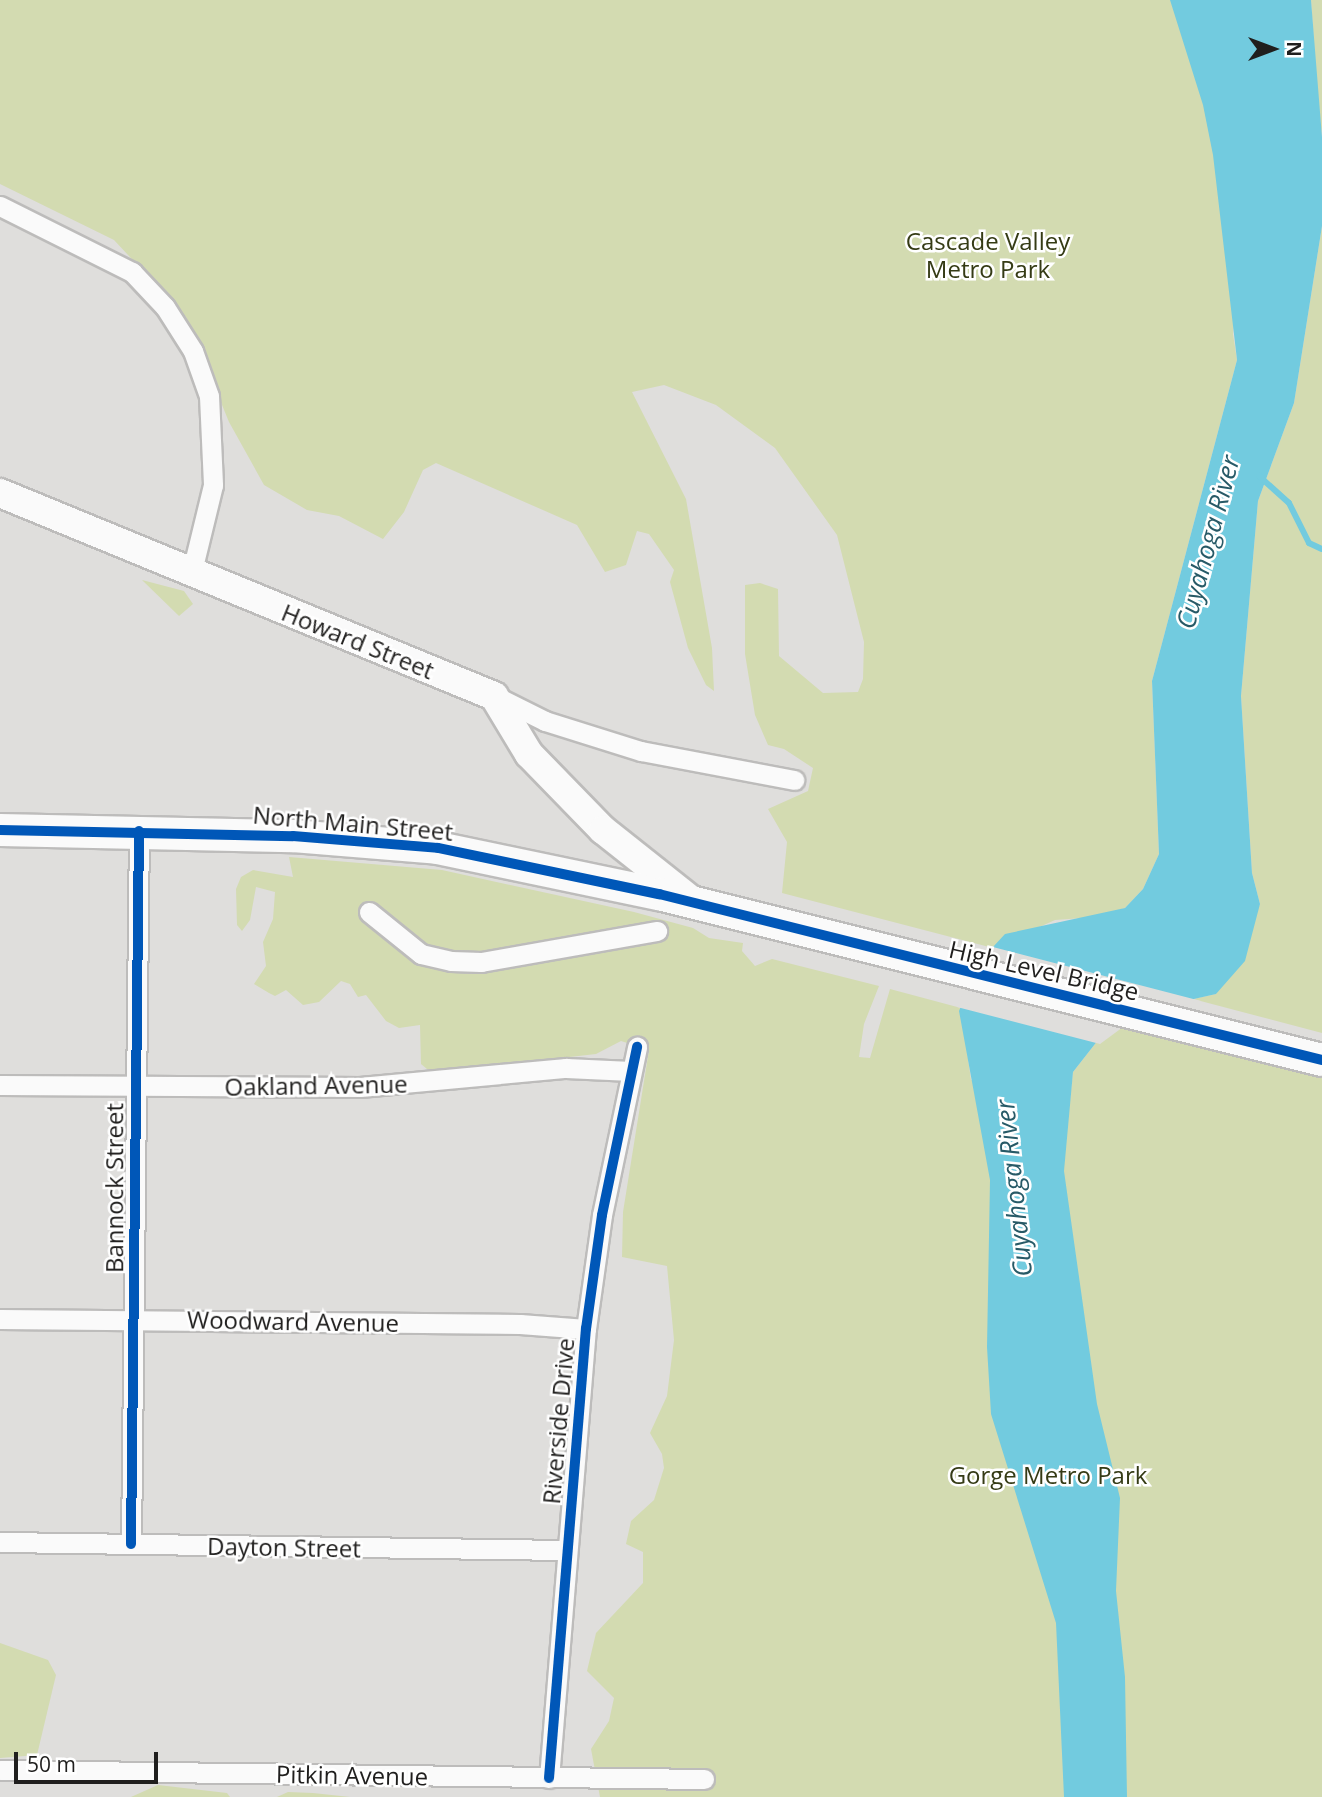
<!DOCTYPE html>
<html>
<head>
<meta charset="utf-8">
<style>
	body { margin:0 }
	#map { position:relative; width:1322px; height:1797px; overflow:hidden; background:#dfdedc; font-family:"Open Sans",sans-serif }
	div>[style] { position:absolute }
	.green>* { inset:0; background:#d3dbb1 }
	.water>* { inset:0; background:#72cbdf }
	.pier>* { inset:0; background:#dfdedc }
	.stream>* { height:6px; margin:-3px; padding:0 3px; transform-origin:3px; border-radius:3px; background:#72cbdf }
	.roads { filter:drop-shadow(2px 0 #bdbcbb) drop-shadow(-2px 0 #bdbcbb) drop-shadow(0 2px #bdbcbb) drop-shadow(0 -2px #bdbcbb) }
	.street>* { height:19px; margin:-9.5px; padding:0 9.5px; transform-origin:9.5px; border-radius:9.5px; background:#fafafa }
	.secondary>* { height:28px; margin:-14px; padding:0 14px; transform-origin:14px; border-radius:14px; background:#fafafa }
	.primary>* { height:32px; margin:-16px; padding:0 16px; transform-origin:16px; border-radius:16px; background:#fafafa }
	.cycleway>* { height:10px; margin:-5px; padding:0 5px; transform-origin:5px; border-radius:5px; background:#0057b8 }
	span { translate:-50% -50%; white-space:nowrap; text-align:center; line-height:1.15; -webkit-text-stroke:5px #fff; paint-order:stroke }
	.park-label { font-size:24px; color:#353b15 }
	.street-label { font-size:24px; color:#201f1e }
	.water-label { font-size:26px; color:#275a67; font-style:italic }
	.north { position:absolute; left:1238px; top:14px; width:70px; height:70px; -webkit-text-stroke:5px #fff; paint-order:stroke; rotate:90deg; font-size:19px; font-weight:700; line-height:28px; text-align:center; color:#201f1e }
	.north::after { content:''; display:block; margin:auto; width:24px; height:32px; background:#201f1e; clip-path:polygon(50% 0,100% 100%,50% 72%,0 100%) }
	.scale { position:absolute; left:14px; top:1752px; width:144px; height:32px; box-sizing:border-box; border:4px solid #201f1e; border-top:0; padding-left:9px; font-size:21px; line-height:24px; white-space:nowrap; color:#201f1e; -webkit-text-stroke:5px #fff; paint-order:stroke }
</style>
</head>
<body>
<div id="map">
	<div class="green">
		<div style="clip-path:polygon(0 0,1257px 0,1233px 334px,1237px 360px,1152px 681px,1159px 854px,1143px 889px,1125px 908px,1096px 917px,1055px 920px,993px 948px,782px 893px,787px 842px,768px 809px,808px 791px,813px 768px,784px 749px,768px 745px,755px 715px,745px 654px,745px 585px,760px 583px,778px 589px,779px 656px,823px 693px,858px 692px,863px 679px,864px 642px,837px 535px,775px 448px,716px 405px,664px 385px,632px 392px,686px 499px,712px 648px,714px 691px,706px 685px,688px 648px,670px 582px,674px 570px,649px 534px,637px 531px,626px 565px,605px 572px,577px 525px,436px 463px,423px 470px,404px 512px,383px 539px,339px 516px,307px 510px,264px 485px,229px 422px,186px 317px,114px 240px,0 184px)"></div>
		<div style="clip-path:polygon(1311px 0,1322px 0,1322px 137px,1317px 88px)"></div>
		<div style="clip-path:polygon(1322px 226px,1322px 1033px,1193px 999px,1216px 994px,1260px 904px,1252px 873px,1241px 696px,1258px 501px,1294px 403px)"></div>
		<div style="clip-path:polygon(142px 580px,184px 591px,193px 604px,179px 616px)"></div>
		<div style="clip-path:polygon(289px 857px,442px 870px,634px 912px,693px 928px,709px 938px,743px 943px,742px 951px,755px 966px,772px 959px,879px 986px,864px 1024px,859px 1057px,870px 1058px,890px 989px,961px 1008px,971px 1080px,1070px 1100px,1073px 1072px,1102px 1035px,1136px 1012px,1322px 1061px,1322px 1797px,600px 1797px,591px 1749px,609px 1721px,614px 1698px,587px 1671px,596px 1633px,643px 1583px,643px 1552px,626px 1544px,631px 1521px,654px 1500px,664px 1468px,662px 1454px,650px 1433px,667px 1396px,674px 1340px,667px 1266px,622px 1257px,623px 1212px,649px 1050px,621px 1041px,596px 1054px,445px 1071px,427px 1069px,421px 1064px,420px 1025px,399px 1028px,386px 1021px,366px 995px,358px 997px,350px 984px,341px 981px,319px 1002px,303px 1005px,286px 990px,275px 996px,269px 993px,254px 984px,266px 966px,263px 942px,273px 919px,275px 892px,256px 887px,250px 920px,242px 931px,237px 925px,236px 889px,241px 877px,253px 870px,293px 877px)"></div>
		<div style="clip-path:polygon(0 1643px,48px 1660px,56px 1675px,37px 1755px,0 1758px)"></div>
		<div style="clip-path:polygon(158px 1785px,227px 1793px,230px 1797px,131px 1797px)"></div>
		<div style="clip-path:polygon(288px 1792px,313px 1793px,350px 1797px,277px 1797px)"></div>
	</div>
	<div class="water">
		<div style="clip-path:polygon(1170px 0,1311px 0,1322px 137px,1322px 226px,1294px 403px,1258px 501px,1241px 696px,1252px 873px,1260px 904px,1245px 961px,1216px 994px,1136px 1012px,1102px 1035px,1073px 1072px,1064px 1171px,1097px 1404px,1120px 1498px,1116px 1591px,1125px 1677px,1127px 1797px,1064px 1797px,1056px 1623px,991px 1414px,987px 1347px,990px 1180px,959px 1011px,980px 961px,1005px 934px,1125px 908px,1143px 889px,1159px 854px,1152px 681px,1237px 360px,1213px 155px,1203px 105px)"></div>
	</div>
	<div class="pier">
		<div style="clip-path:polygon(989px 946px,1201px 1001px,1138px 1016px,1100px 1044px,957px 1007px,977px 960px)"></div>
	</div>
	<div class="stream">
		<div style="left:1259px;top:476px;width:40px;rotate:42deg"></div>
		<div style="left:1289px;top:503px;width:45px;rotate:63.4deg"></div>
		<div style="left:1309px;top:543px;width:14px;rotate:25deg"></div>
	</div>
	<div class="roads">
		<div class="street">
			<div style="left:0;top:206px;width:148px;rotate:26.6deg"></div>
			<div style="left:132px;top:272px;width:48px;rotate:46.7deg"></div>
			<div style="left:165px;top:307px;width:52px;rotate:57.5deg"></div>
			<div style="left:193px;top:351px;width:48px;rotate:70.4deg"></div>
			<div style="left:209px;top:396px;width:89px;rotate:87.4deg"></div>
			<div style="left:213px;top:485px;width:93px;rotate:103.7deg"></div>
			<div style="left:495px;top:696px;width:56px;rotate:26.6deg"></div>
			<div style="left:545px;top:721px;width:101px;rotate:17.4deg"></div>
			<div style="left:641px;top:751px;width:156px;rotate:10.7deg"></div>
			<div style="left:369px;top:912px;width:67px;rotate:38.9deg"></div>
			<div style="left:421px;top:954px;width:31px;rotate:13deg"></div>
			<div style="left:451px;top:961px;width:30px;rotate:2deg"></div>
			<div style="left:481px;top:962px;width:179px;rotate:-10deg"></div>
			<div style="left:0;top:1085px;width:360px;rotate:0.3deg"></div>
			<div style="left:360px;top:1087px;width:207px;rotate:-5.3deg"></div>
			<div style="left:566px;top:1068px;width:65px;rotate:2.6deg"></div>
			<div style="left:0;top:1319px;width:520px;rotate:0.55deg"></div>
			<div style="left:520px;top:1324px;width:66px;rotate:4.3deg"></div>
			<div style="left:0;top:1542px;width:567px;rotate:0.81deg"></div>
			<div style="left:131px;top:1544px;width:713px;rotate:-89.36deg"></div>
			<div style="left:0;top:1770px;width:704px;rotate:0.73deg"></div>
			<div style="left:549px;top:1778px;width:451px;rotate:-85.3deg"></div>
			<div style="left:586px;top:1329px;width:115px;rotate:-82deg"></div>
			<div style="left:602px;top:1215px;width:172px;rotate:-78.2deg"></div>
		</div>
		<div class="secondary">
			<div style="left:0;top:493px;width:534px;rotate:22.34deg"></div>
			<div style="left:494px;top:696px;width:68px;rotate:58.9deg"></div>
			<div style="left:529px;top:754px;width:106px;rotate:45.8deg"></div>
			<div style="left:603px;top:830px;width:117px;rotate:38.4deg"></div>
		</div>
		<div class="primary">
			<div style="left:0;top:830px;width:293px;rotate:1.2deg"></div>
			<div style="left:293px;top:836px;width:145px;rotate:4.7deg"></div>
			<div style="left:438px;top:848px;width:226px;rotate:11.8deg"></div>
			<div style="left:659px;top:894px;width:683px;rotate:14.06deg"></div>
		</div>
	</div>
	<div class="cycleway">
		<div style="left:0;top:830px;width:293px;rotate:1.2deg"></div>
		<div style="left:293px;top:836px;width:145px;rotate:4.7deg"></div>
		<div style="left:438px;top:848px;width:226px;rotate:11.8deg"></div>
		<div style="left:659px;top:894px;width:683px;rotate:14.06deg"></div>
		<div style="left:131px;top:1544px;width:713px;rotate:-89.36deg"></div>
		<div style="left:549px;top:1778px;width:451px;rotate:-85.3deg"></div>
		<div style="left:586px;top:1329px;width:115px;rotate:-82deg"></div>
		<div style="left:602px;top:1215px;width:172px;rotate:-78.2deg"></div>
	</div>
	<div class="park-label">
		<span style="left:988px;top:255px">Cascade Valley<br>Metro Park</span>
		<span style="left:1048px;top:1475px">Gorge Metro Park</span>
	</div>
	<div class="street-label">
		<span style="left:358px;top:641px;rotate:22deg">Howard Street</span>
		<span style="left:353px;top:823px;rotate:5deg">North Main Street</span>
		<span style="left:1044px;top:970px;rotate:13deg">High Level Bridge</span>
		<span style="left:316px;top:1085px;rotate:-1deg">Oakland Avenue</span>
		<span style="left:114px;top:1188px;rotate:-90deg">Bannock Street</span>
		<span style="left:293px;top:1321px;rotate:1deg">Woodward Avenue</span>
		<span style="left:558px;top:1421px;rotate:-85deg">Riverside Drive</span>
		<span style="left:284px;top:1547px;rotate:1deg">Dayton Street</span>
		<span style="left:352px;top:1775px;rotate:1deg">Pitkin Avenue</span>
	</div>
	<div class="water-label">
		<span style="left:1208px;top:542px;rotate:-75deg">Cuyahoga River</span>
		<span style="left:1014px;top:1188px;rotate:-96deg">Cuyahoga River</span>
	</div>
	<div class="north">N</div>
	<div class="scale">50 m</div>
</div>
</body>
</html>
